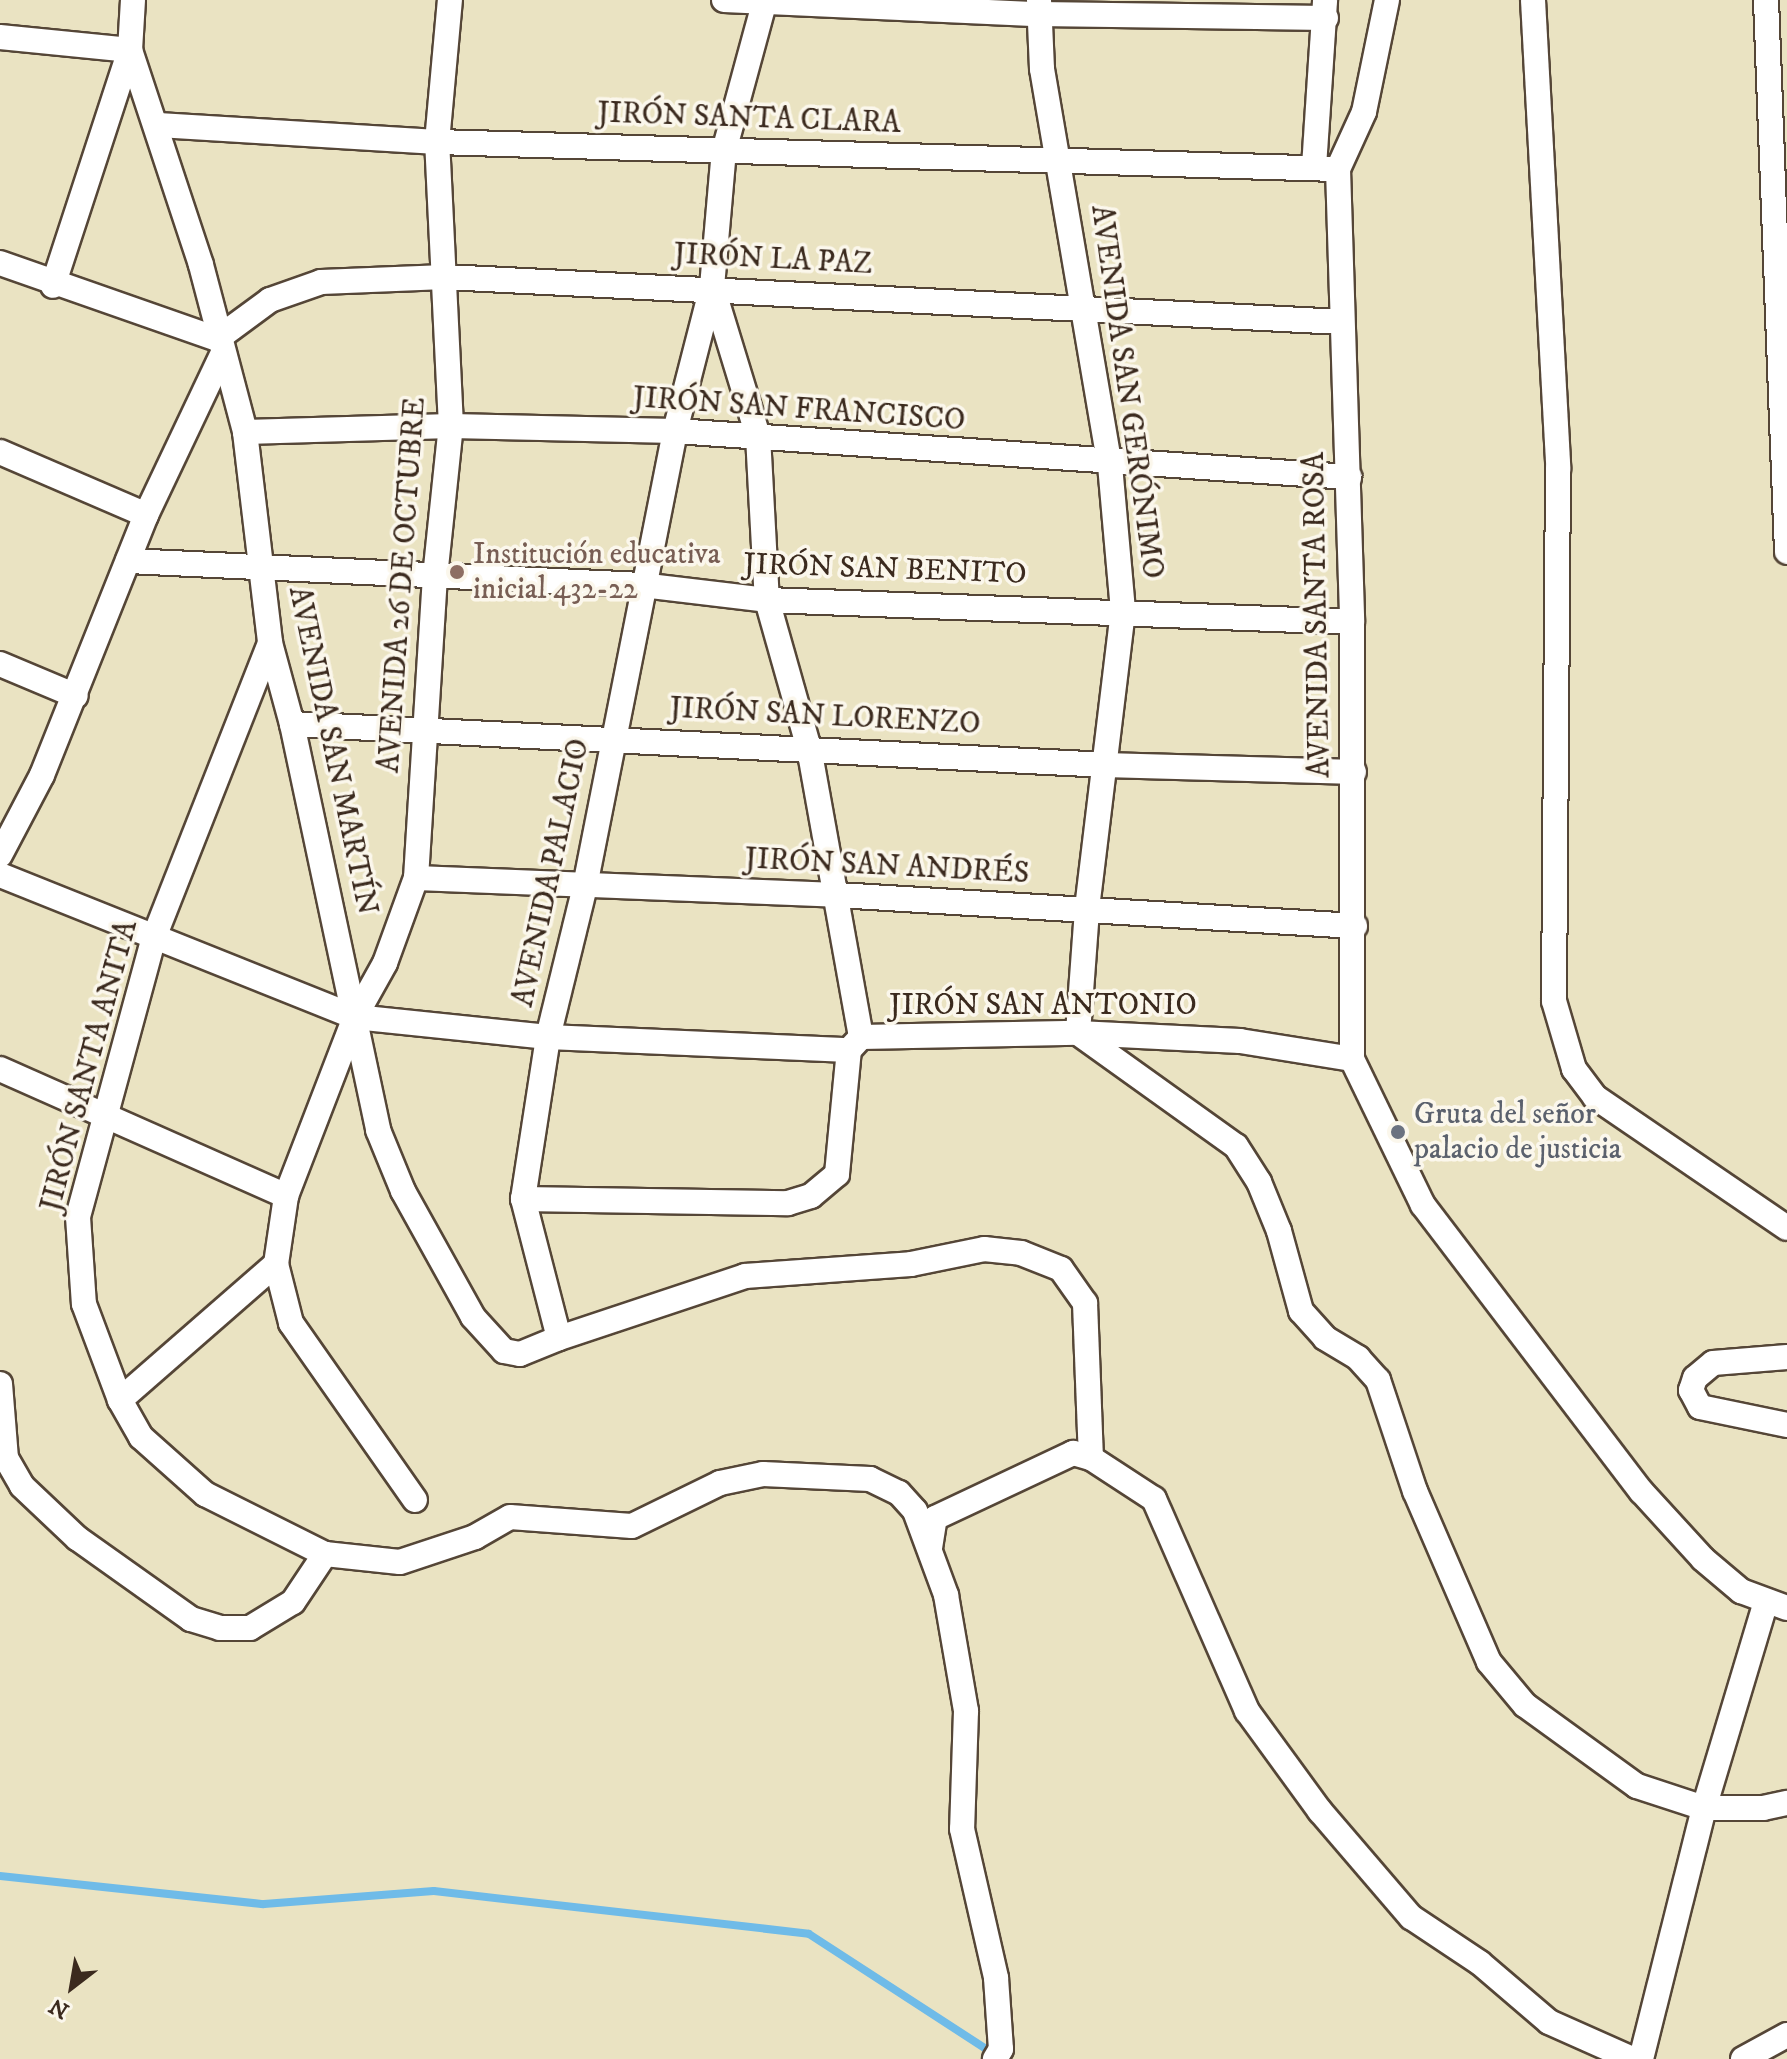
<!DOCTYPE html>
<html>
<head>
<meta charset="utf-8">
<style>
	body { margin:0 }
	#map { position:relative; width:1787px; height:2059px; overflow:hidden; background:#eae3c2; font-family:"IM FELL DW Pica",serif }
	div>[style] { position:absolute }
	.stream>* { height:8px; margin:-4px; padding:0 4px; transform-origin:4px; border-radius:4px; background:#6fbbe8 }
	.roads { filter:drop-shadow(2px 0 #554637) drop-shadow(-2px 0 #554637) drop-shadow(0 2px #554637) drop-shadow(0 -2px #554637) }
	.minor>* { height:24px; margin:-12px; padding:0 12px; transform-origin:12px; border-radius:12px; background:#fff }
	.dots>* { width:22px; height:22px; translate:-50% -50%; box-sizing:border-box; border:4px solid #fbf7ec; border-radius:50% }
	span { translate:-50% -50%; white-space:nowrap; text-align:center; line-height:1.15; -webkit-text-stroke:7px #fbf7ec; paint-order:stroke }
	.street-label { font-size:30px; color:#3b2a1e }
	.education-label { font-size:30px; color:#785e54 }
	.left { translate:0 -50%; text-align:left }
	.worship-label { font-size:30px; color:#5b616d }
	.north { position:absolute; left:32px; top:1947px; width:80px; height:80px; -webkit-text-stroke:6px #fbf7ec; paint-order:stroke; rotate:211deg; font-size:22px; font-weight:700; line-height:32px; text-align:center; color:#3b2a1e }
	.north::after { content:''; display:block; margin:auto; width:28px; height:36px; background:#3b2a1e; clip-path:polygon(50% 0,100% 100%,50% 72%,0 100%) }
</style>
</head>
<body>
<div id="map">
	<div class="stream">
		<div style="left:0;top:1876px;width:265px;rotate:6.1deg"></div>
		<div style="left:264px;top:1904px;width:170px;rotate:-4.4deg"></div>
		<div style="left:434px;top:1891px;width:377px;rotate:6.5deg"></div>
		<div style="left:809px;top:1934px;width:221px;rotate:33deg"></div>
	</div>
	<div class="roads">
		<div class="minor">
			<div style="left:133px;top:0;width:50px;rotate:93.4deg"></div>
			<div style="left:130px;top:50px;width:226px;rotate:71.7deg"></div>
			<div style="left:201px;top:265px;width:173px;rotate:75.2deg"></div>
			<div style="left:245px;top:432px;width:212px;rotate:83.2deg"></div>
			<div style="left:270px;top:643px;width:84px;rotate:74.8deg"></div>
			<div style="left:292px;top:724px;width:415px;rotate:78deg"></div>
			<div style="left:378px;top:1130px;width:66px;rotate:67.7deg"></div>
			<div style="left:403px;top:1191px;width:144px;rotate:60.9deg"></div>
			<div style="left:473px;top:1317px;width:46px;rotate:47.6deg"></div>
			<div style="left:504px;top:1351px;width:16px;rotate:11deg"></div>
			<div style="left:520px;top:1354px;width:42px;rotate:-22.3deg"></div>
			<div style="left:559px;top:1338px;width:144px;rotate:-104.5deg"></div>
			<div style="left:523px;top:1199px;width:164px;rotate:-81.2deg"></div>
			<div style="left:548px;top:1037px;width:155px;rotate:-76.2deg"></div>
			<div style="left:585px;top:886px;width:464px;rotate:-78.8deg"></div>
			<div style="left:675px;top:431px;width:149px;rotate:-75.6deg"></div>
			<div style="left:712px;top:287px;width:137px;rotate:-85deg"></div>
			<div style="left:724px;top:151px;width:156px;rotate:-74.8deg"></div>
			<div style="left:724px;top:0;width:314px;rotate:2.6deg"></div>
			<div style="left:1038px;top:14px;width:288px;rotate:0.8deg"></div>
			<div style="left:1039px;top:0;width:69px;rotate:87.5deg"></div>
			<div style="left:1042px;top:69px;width:402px;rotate:80.3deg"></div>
			<div style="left:1110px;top:465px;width:147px;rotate:84.9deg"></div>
			<div style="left:1123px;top:611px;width:301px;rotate:96.9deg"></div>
			<div style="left:1087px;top:910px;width:123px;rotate:94.2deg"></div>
			<div style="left:1078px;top:1033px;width:194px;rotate:35.6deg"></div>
			<div style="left:1236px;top:1146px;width:43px;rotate:57.4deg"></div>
			<div style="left:1259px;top:1182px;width:53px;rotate:67.8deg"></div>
			<div style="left:1279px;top:1231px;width:83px;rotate:74.6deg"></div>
			<div style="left:1301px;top:1311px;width:36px;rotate:48deg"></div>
			<div style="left:1325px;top:1338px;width:39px;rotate:31deg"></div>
			<div style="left:1358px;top:1358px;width:30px;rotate:48deg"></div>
			<div style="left:1378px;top:1380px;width:117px;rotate:71.6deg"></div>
			<div style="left:1415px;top:1491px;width:186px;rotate:66.6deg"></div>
			<div style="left:1489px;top:1662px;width:56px;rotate:50.1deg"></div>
			<div style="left:1525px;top:1705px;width:138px;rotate:35.9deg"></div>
			<div style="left:1637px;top:1786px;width:71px;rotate:18.2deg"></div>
			<div style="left:1704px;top:1808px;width:59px"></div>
			<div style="left:1763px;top:1808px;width:25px;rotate:-12deg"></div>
			<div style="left:1387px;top:0;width:114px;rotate:101.6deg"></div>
			<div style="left:1364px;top:112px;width:63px;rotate:114.5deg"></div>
			<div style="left:1338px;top:169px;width:453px;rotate:88.2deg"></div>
			<div style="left:1352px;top:622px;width:437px;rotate:90deg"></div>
			<div style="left:1352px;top:1059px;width:162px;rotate:64.1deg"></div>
			<div style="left:1423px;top:1205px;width:360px;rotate:52.7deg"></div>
			<div style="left:1641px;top:1491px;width:92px;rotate:47.6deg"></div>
			<div style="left:1703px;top:1559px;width:50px;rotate:40.1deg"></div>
			<div style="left:1741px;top:1591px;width:49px;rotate:20.3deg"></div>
			<div style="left:1533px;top:0;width:469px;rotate:86.9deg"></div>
			<div style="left:1558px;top:468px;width:533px;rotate:90.43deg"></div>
			<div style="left:1554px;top:1001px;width:71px;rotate:73.6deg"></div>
			<div style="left:1574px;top:1069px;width:35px;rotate:53deg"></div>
			<div style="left:1595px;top:1097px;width:232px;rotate:34.3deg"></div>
			<div style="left:1766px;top:0;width:552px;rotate:87.82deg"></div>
			<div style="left:0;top:37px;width:131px;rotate:5.7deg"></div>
			<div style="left:130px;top:50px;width:248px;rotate:108.1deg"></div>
			<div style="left:158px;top:125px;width:280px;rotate:3.5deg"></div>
			<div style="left:437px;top:142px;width:901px;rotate:1.72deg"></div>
			<div style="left:1314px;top:167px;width:167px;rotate:-86.2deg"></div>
			<div style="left:0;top:263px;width:230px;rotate:19.3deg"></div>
			<div style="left:217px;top:339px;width:66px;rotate:-36.3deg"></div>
			<div style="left:270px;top:300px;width:54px;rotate:-19.4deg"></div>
			<div style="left:321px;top:282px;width:124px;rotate:-2.3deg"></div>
			<div style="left:445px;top:277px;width:898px;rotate:2.87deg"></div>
			<div style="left:713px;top:289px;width:154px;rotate:73deg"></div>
			<div style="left:758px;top:436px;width:164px;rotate:86.9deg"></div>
			<div style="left:767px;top:600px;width:154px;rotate:74.2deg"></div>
			<div style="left:809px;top:748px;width:294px;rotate:79.8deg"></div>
			<div style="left:245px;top:432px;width:206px;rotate:-1.7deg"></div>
			<div style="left:451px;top:426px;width:224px;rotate:1.3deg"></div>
			<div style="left:675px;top:431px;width:676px;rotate:3.9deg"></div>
			<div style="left:0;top:452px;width:159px;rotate:23.3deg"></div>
			<div style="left:128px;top:561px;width:515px;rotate:2.67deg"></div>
			<div style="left:642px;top:585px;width:126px;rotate:6.8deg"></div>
			<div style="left:767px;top:600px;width:585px;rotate:2.15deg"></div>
			<div style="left:270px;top:643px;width:316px;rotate:111.5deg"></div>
			<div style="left:154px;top:937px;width:290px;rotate:105.2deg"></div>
			<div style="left:78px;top:1217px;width:87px;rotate:86.1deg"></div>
			<div style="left:84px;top:1304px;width:103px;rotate:69.4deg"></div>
			<div style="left:120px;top:1400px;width:43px;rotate:60.4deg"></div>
			<div style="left:141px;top:1437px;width:86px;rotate:41.7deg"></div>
			<div style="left:205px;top:1494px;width:134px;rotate:26.6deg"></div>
			<div style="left:325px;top:1554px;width:75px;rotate:6.1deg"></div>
			<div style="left:400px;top:1562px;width:79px;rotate:-18.4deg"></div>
			<div style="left:475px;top:1537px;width:40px;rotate:-29.7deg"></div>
			<div style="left:510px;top:1517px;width:122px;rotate:4.2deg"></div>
			<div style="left:632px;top:1526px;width:98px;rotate:-26deg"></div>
			<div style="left:720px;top:1483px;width:44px;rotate:-11.8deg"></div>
			<div style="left:763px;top:1474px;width:107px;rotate:2.7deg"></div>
			<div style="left:870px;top:1479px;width:32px;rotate:26deg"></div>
			<div style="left:899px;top:1493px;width:24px;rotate:48deg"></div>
			<div style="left:915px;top:1511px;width:90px;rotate:69.7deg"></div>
			<div style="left:946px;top:1595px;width:118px;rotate:80.2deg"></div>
			<div style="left:966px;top:1711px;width:118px;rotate:91.9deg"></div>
			<div style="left:962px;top:1829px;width:153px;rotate:77.1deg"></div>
			<div style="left:996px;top:1978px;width:71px;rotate:86deg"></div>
			<div style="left:1001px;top:2049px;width:12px;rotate:121deg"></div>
			<div style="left:0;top:664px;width:82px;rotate:22.8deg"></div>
			<div style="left:292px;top:724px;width:816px;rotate:2.88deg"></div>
			<div style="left:1107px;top:765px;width:247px;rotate:1.6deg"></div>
			<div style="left:0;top:855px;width:90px;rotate:-62.3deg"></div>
			<div style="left:42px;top:775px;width:280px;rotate:-68.2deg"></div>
			<div style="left:146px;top:515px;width:177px;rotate:-64.6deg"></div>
			<div style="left:0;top:875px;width:382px;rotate:21.8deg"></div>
			<div style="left:355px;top:1017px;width:194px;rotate:5.9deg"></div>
			<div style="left:548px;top:1037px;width:301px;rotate:2.5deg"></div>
			<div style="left:849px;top:1050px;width:18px;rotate:-47deg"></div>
			<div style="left:861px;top:1037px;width:217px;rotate:-1.1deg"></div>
			<div style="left:1078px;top:1033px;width:162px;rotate:2.8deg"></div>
			<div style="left:1240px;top:1041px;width:113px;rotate:9.1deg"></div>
			<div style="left:416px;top:878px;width:421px;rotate:2.3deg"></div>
			<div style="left:837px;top:895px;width:519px;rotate:3.42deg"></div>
			<div style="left:0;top:1069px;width:313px;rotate:23.9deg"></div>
			<div style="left:523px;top:1199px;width:265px;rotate:0.9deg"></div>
			<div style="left:788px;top:1203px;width:24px;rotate:-17deg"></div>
			<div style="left:811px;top:1196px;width:34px;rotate:-40deg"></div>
			<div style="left:837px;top:1174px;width:125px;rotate:-84.5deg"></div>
			<div style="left:276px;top:1264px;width:61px;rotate:75.7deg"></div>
			<div style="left:291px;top:1323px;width:216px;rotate:55deg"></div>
			<div style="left:559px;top:1338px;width:196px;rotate:-18.4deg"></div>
			<div style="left:745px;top:1276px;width:166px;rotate:-4.1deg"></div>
			<div style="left:911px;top:1264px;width:75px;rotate:-11.6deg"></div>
			<div style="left:984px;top:1249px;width:37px;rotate:6deg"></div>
			<div style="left:1021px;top:1253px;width:43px;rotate:21.8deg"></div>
			<div style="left:1061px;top:1269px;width:42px;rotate:54.8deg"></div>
			<div style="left:1085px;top:1303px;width:155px;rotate:87.8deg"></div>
			<div style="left:1787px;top:1357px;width:74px;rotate:175.4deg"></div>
			<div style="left:1713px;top:1363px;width:23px;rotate:140deg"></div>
			<div style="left:1695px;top:1378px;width:13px;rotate:108deg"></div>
			<div style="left:1691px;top:1390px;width:19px;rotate:62deg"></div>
			<div style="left:1700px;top:1407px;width:89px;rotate:11.7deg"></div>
			<div style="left:0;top:1384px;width:74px;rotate:85.4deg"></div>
			<div style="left:6px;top:1458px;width:32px;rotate:60deg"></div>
			<div style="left:22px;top:1486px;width:76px;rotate:43.4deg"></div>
			<div style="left:77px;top:1538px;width:140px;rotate:35.4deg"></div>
			<div style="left:191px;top:1619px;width:30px;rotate:17deg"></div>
			<div style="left:220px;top:1628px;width:30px"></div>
			<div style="left:250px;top:1628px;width:50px;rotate:-31.2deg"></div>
			<div style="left:293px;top:1602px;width:58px;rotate:-56.3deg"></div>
			<div style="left:120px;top:1400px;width:207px;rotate:-41.1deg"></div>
			<div style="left:276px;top:1264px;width:69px;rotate:-81.6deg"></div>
			<div style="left:286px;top:1196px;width:192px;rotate:-68.9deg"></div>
			<div style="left:355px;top:1017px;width:62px;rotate:-60.9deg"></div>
			<div style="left:385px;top:963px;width:90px;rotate:-70deg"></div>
			<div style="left:416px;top:878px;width:302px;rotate:-86.4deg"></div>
			<div style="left:435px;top:577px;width:152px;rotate:-84deg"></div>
			<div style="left:451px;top:426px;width:284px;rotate:-92.8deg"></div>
			<div style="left:437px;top:142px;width:143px;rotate:-84.8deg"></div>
			<div style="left:930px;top:1548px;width:30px;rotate:-81deg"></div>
			<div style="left:935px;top:1518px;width:153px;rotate:-25.2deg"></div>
			<div style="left:1073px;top:1453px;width:19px;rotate:16deg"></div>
			<div style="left:1091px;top:1458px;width:75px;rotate:33.1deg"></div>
			<div style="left:1154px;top:1499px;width:232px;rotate:66.3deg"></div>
			<div style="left:1247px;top:1711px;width:124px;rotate:53.9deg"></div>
			<div style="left:1320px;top:1811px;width:140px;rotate:49.4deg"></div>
			<div style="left:1411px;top:1917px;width:83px;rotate:33.7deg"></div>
			<div style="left:1480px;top:1963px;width:91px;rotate:40.5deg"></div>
			<div style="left:1549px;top:2022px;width:91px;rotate:24deg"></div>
			<div style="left:1641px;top:2059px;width:259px;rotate:-75.9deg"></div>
			<div style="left:1704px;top:1808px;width:216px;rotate:-73.3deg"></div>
			<div style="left:1743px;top:2059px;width:50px;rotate:-28.6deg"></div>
		</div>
	</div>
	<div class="dots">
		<div style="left:457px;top:572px;background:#8d6e63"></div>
		<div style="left:1398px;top:1132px;background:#6b7280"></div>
	</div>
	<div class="street-label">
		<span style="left:749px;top:119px;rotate:2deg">JIRÓN SANTA CLARA</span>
		<span style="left:773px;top:260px;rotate:3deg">JIRÓN LA PAZ</span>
		<span style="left:1126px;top:392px;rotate:82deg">AVENIDA SAN GERÓNIMO</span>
		<span style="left:799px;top:410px;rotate:4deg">JIRÓN SAN FRANCISCO</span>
		<span style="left:885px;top:570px;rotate:2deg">JIRÓN SAN BENITO</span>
		<span style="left:403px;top:585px;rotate:-86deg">AVENIDA 26 DE OCTUBRE</span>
		<span style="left:1318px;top:615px;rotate:-91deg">AVENIDA SANTA ROSA</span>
		<span style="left:825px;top:717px;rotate:3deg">JIRÓN SAN LORENZO</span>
		<span style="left:332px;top:751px;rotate:78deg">AVENIDA SAN MARTÍN</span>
		<span style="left:887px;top:867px;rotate:3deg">JIRÓN SAN ANDRÉS</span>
		<span style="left:552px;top:873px;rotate:-78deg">AVENIDA PALACIO</span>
		<span style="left:1043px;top:1006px">JIRÓN SAN ANTONIO</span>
		<span style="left:90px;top:1066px;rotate:-75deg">JIRÓN SANTA ANITA</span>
	</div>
	<div class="education-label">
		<span class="left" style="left:473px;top:572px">Institución educativa<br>inicial 432-22</span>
	</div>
	<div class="worship-label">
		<span class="left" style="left:1414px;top:1132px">Gruta del señor<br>palacio de justicia</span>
	</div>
	<div class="north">N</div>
</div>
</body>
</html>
